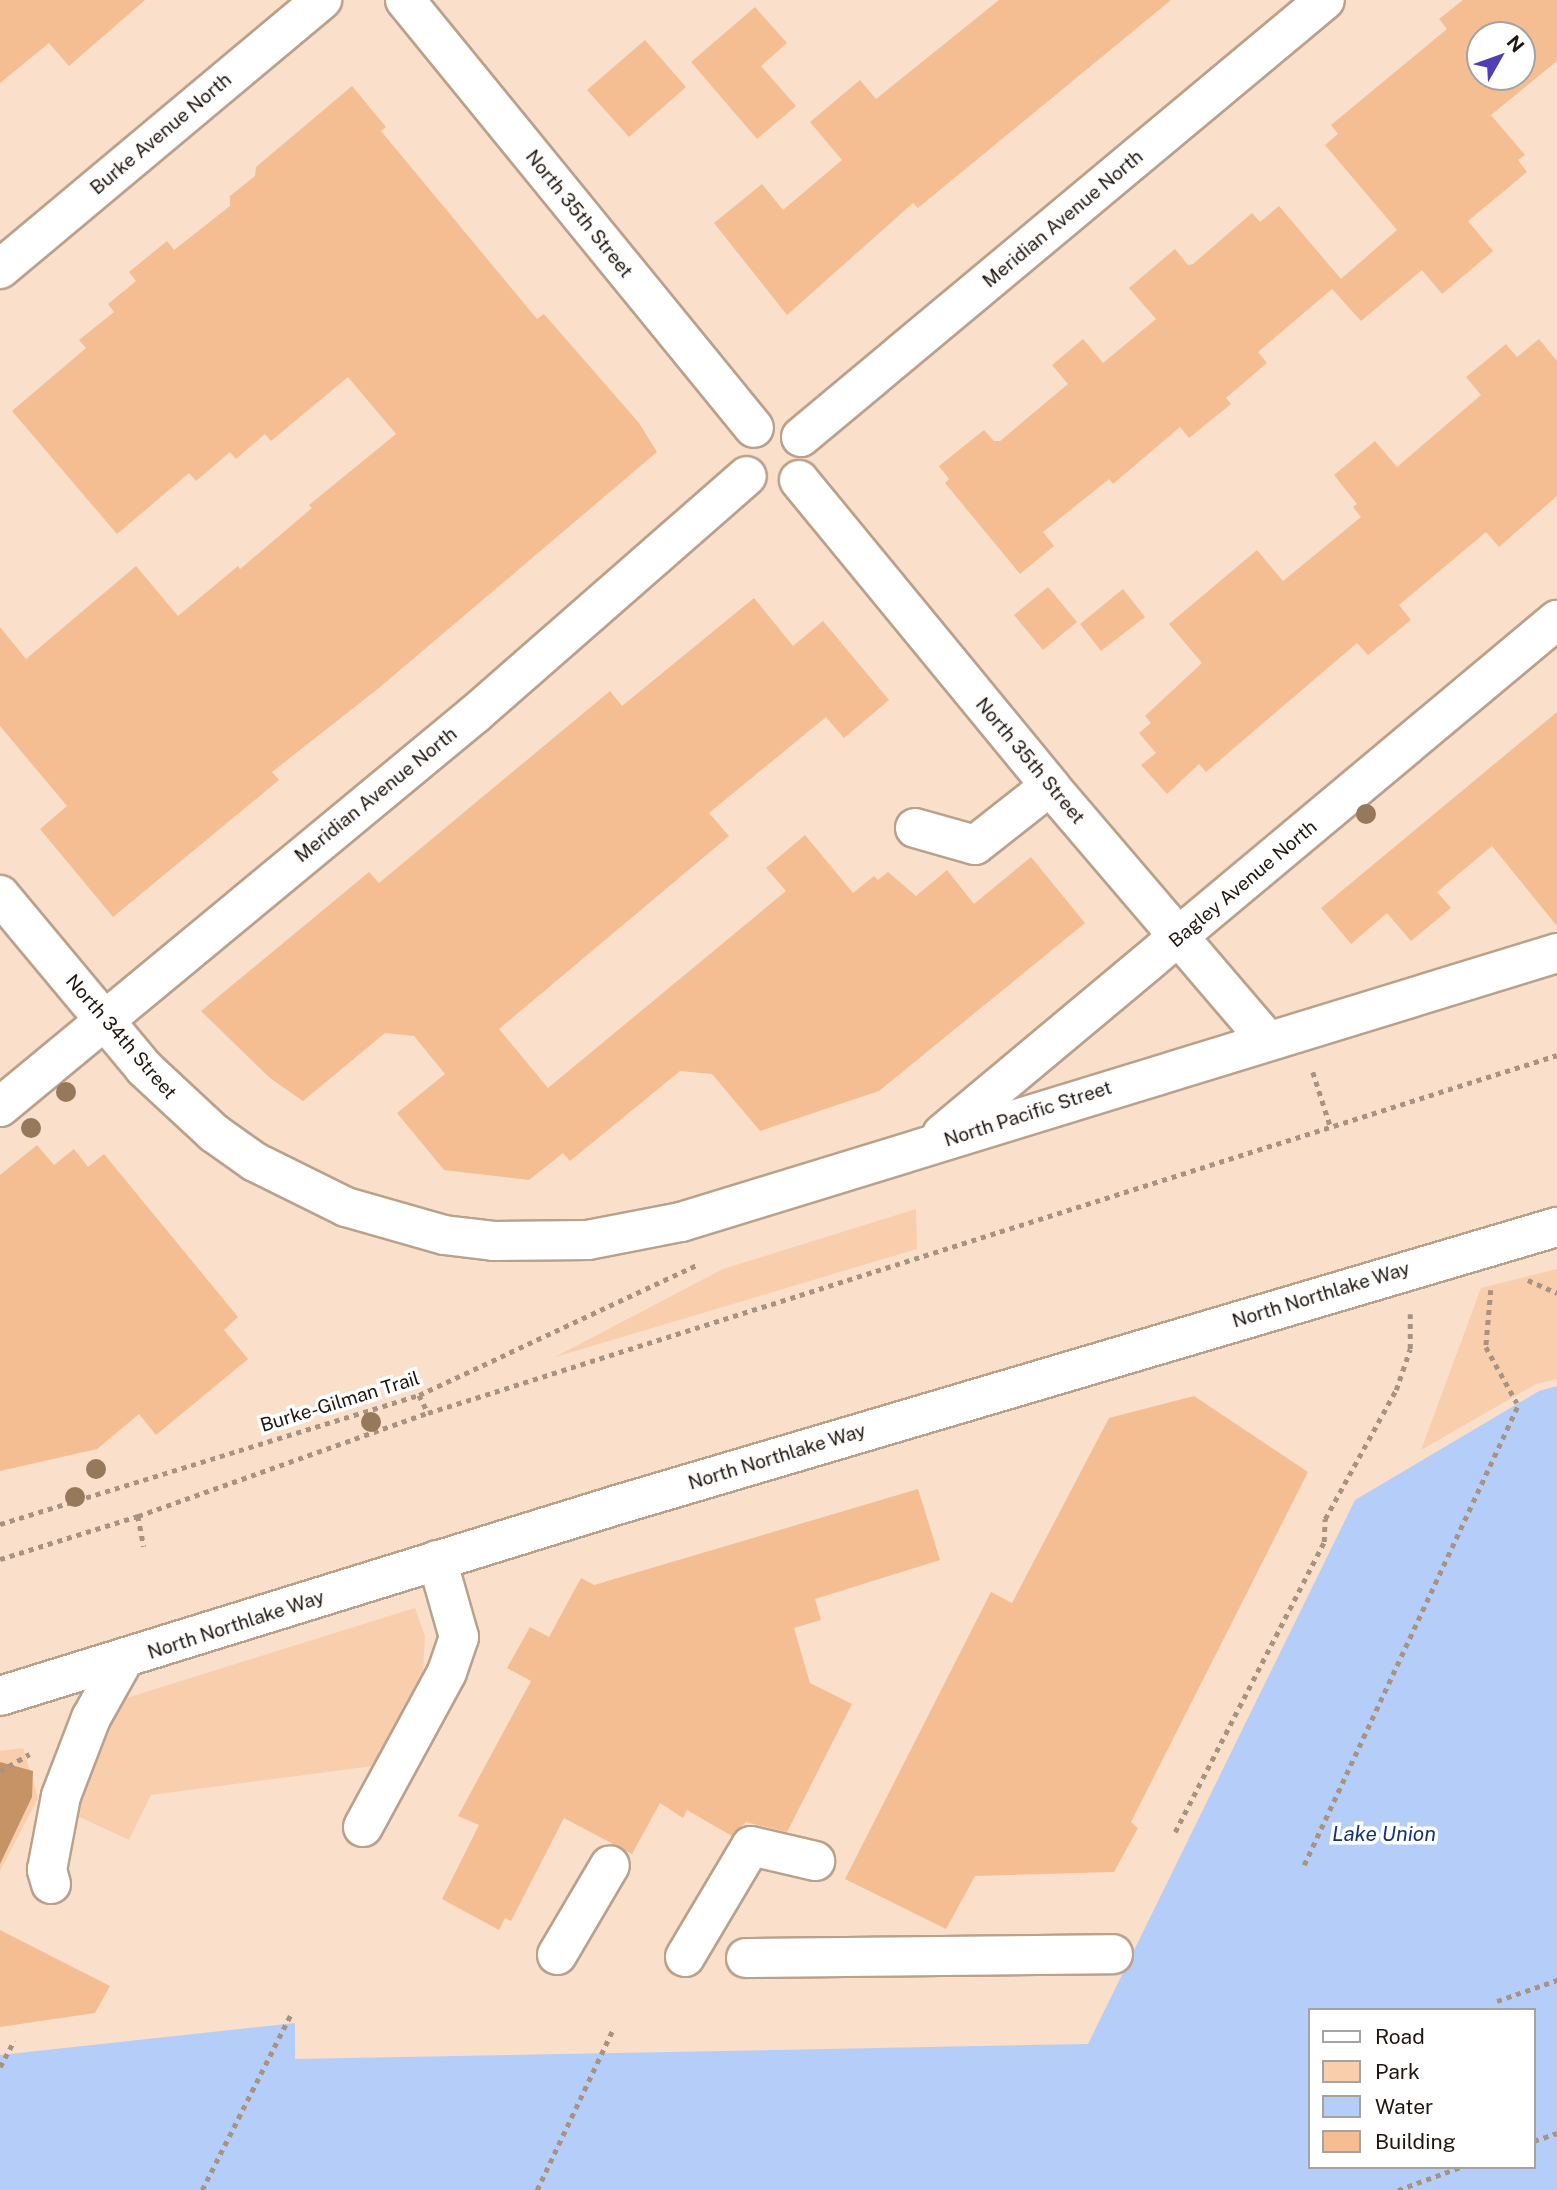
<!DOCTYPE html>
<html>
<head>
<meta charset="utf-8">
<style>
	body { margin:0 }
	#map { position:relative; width:1557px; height:2190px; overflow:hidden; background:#fadfca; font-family:"Public Sans",sans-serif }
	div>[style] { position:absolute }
	.green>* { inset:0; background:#f8ceac }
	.forest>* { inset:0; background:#c69367 }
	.water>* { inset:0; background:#b5cdf9 }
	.building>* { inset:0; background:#f4be92 }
	.path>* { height:4.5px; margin-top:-2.25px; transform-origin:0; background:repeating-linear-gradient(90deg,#a89383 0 5px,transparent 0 10px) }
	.roads { filter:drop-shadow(2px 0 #baa18c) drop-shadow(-2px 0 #baa18c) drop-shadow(0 2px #baa18c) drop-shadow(0 -2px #baa18c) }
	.minor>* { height:38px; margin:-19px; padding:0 19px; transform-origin:19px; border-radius:19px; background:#fff }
	.trees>* { width:20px; height:20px; margin:-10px; border-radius:50%; background:#96785b }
	span { translate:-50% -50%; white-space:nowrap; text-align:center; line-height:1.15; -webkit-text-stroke:7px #fff; paint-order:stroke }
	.street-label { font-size:19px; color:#211710 }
	.water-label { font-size:21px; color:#173473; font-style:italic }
	.legend { position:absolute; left:1308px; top:2008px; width:228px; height:161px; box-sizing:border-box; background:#fff; border:2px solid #a6a29f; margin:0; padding:9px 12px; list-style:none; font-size:21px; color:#211710 }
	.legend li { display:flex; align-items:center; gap:14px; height:35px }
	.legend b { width:35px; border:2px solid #a6a29f }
	.north { position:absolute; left:1466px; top:21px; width:70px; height:70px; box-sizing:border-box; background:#fff; border:2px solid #a6a29f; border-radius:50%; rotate:50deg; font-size:19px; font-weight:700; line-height:28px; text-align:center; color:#211710 }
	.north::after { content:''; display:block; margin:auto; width:24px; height:32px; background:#4e3fb6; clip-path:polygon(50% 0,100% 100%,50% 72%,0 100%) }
</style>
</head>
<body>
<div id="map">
	<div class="green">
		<div style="clip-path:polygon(916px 1209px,917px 1249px,555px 1357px,723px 1269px)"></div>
		<div style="clip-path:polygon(1557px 1269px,1557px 1379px,1536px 1384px,1421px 1450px,1481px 1288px)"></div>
		<div style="clip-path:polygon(415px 1608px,425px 1636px,423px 1671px,373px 1766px,151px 1795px,129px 1840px,71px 1813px,117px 1701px)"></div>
		<div style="clip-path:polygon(23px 1748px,38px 1798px,0 1871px,0 1751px)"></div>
	</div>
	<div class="forest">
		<div style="clip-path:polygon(0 1762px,33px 1771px,32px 1797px,0 1864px)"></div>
	</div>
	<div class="water">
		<div style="clip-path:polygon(evenodd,1557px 1386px,1557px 2190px,0 2190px,0 2055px,295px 2023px,295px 2059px,1088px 2044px,1355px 1500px,1539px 1391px,1557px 1386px,1310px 2010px,1534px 2010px,1534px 2167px,1310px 2167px,1310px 2010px)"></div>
	</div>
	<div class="building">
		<div style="clip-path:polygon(0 0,145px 0,69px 66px,49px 43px,0 83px)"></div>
		<div style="clip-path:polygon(999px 0,1171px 0,918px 208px,913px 203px,787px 315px,714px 223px,762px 184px,783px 210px,842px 160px,810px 122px,860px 80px,876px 99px)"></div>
		<div style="clip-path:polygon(evenodd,1463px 0,1557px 0,1557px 61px,1491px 115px,1525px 155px,1518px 160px,1527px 172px,1468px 221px,1493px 251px,1442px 294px,1422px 270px,1361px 321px,1332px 289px,1258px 352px,1267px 363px,1226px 398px,1231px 404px,1189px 438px,1180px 427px,1113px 484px,1109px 479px,1043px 532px,1054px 546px,1020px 574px,945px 483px,949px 479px,939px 466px,984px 430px,994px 441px,1000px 441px,1068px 384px,1052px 365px,1083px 339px,1103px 363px,1156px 319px,1129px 288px,1175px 249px,1188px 265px,1193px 264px,1252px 213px,1260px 222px,1279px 206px,1341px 279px,1397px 230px,1325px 145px,1338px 134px,1331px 125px,1447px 29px,1439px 19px,1463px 0,1480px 35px,1522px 35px,1522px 77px,1480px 77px,1480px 35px)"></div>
		<div style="clip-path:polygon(755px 7px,787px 43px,761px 66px,796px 106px,757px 139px,691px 62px)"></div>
		<div style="clip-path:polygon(645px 40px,686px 87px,629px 137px,587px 90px)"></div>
		<div style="clip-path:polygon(352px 86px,386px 127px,381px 131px,537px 319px,544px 314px,639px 423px,657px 452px,380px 687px,272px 772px,279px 780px,113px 917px,40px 829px,67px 806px,0 726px,0 627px,26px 659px,136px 566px,178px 616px,238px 566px,240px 569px,312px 508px,309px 505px,396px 434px,348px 377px,271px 441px,265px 434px,236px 459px,230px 452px,196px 481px,189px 473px,117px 534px,12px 411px,86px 348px,79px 340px,114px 312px,108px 304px,136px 281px,129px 272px,167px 241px,174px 250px,230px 206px,230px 196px,255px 176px,256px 167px)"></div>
		<div style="clip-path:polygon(1539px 339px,1557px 361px,1557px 496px,1499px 547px,1486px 532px,1399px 605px,1411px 620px,1368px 655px,1357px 643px,1206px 772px,1199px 764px,1167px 794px,1141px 765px,1156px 753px,1139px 733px,1151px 723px,1145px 716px,1202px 663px,1169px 624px,1257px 550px,1283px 581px,1361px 517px,1353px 507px,1357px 504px,1334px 475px,1375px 441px,1397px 467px,1481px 395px,1466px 377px,1506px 344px,1517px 357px)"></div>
		<div style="clip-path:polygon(1048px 587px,1077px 622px,1043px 650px,1014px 615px)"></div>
		<div style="clip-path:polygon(1123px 589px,1145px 617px,1101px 651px,1080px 624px)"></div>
		<div style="clip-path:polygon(754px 598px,793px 646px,823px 621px,889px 700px,844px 738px,826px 717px,709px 813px,729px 836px,499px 1029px,548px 1088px,786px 891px,766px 868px,805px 835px,853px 893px,874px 876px,878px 880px,888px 872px,916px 896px,947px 870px,974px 904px,1031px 857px,1085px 923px,879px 1091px,760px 1131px,712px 1074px,680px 1071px,570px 1161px,563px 1153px,529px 1180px,444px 1170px,397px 1113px,445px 1074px,414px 1036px,385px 1033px,303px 1101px,270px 1078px,201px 1011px,369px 872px,379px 883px,610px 691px,622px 706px)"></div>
		<div style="clip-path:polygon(1557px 712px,1557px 926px,1492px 846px,1437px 892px,1451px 908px,1411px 941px,1387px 913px,1351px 944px,1321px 908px)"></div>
		<div style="clip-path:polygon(37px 1145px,54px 1165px,74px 1149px,88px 1167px,104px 1154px,238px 1317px,224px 1330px,248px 1359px,156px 1435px,139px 1414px,97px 1449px,0 1471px,0 1175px)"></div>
		<div style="clip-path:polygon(1194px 1396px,1308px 1472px,1131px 1822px,1138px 1828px,1114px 1872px,975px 1876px,946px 1929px,845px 1879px,991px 1592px,1012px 1603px,1109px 1418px)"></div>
		<div style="clip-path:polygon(918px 1489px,940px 1560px,815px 1599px,821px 1620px,794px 1628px,810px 1683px,852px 1704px,787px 1832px,746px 1822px,732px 1836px,687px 1810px,683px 1818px,660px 1803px,632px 1854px,564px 1818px,511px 1921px,505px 1918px,499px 1930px,442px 1899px,479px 1825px,458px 1816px,531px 1681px,507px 1668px,530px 1627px,549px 1637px,581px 1578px,594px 1585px)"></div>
		<div style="clip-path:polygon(0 1930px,110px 1986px,95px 2013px,0 2027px)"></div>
	</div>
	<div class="path">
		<div style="left:1313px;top:1072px;width:56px;rotate:72.2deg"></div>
		<div style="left:1528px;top:1280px;width:32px;rotate:24deg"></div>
		<div style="left:1491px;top:1290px;width:57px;rotate:95deg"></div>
		<div style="left:1486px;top:1347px;width:64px;rotate:61deg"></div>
		<div style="left:419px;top:1395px;width:20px;rotate:63deg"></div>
		<div style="left:138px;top:1516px;width:31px;rotate:79deg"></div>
		<div style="left:0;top:1524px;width:438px;rotate:-17.1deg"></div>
		<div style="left:419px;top:1395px;width:309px;rotate:-25.1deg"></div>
		<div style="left:0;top:1559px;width:145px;rotate:-17.3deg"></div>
		<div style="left:138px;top:1516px;width:308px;rotate:-19.6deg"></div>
		<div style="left:428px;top:1413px;width:1184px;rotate:-17.59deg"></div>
		<div style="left:0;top:1771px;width:34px;rotate:-30deg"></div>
		<div style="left:1175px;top:1832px;width:326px;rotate:-62.8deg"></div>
		<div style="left:1324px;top:1542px;width:23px;rotate:-88deg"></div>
		<div style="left:1325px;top:1519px;width:147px;rotate:-61.2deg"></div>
		<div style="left:1396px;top:1390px;width:43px;rotate:-71.1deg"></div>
		<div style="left:1410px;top:1349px;width:35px;rotate:-90deg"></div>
		<div style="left:1304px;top:1865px;width:510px;rotate:-65.04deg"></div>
		<div style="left:1497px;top:2001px;width:64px;rotate:-19.3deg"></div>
		<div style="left:0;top:2067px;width:30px;rotate:-62deg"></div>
		<div style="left:1534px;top:2141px;width:24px;rotate:-19deg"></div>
		<div style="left:202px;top:2190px;width:197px;rotate:-63.2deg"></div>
		<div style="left:537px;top:2190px;width:180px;rotate:-64.7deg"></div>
		<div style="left:1398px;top:2190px;width:67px;rotate:-20.1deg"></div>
	</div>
	<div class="roads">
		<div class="minor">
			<div style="left:405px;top:0;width:552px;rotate:50.81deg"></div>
			<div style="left:0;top:269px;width:420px;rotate:-39.9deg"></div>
			<div style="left:801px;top:437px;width:682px;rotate:-39.83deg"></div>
			<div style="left:799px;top:480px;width:396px;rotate:50.6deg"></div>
			<div style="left:1050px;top:786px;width:333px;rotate:49.5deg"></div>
			<div style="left:915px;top:828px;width:62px;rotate:15.8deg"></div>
			<div style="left:975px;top:845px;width:95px;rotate:-38.2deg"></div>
			<div style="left:0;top:895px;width:225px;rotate:50.2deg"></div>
			<div style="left:144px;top:1068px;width:96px;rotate:42.9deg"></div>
			<div style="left:214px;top:1133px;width:50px;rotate:35.3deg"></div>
			<div style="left:255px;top:1162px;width:102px;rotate:26.3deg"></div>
			<div style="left:346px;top:1207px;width:102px;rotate:15.9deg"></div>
			<div style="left:444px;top:1235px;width:50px;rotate:6.8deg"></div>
			<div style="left:494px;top:1241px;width:94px;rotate:-0.6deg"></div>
			<div style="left:588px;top:1240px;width:95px;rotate:-11deg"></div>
			<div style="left:681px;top:1222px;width:916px;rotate:-17.07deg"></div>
			<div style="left:0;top:1107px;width:617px;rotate:-39.6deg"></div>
			<div style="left:475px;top:714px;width:361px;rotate:-41.2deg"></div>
			<div style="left:942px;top:1134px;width:802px;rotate:-39.89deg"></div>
			<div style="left:0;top:1696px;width:646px;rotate:-17.2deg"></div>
			<div style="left:617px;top:1505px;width:980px;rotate:-16.48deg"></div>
			<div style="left:363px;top:1827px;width:176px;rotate:-61.5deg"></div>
			<div style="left:447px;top:1672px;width:37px;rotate:-71deg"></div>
			<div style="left:459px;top:1637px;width:80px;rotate:-105.9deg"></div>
			<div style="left:51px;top:1884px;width:15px;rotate:-106deg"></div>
			<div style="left:47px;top:1870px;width:75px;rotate:-79.3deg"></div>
			<div style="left:61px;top:1796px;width:84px;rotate:-69deg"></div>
			<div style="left:91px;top:1718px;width:65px;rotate:-60.7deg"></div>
			<div style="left:557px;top:1955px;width:104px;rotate:-59.5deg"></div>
			<div style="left:685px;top:1957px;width:129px;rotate:-59.3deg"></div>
			<div style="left:751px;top:1846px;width:66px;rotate:13.2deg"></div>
			<div style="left:746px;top:1958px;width:367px;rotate:-0.6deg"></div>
		</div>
	</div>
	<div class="trees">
		<div style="left:1366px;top:814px"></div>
		<div style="left:66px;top:1092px"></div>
		<div style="left:31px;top:1128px"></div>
		<div style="left:371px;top:1422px"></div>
		<div style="left:96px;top:1469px"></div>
		<div style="left:75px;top:1497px"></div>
	</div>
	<div class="street-label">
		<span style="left:161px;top:134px;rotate:-40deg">Burke Avenue North</span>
		<span style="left:579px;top:214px;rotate:51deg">North 35th Street</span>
		<span style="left:1063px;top:219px;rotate:-40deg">Meridian Avenue North</span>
		<span style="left:1030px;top:761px;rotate:50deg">North 35th Street</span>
		<span style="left:376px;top:795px;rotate:-39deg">Meridian Avenue North</span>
		<span style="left:1243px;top:884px;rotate:-40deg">Bagley Avenue North</span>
		<span style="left:121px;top:1037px;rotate:49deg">North 34th Street</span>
		<span style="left:1028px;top:1114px;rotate:-18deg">North Pacific Street</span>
		<span style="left:1321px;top:1295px;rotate:-17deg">North Northlake Way</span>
		<span style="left:340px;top:1402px;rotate:-17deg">Burke-Gilman Trail</span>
		<span style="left:777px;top:1457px;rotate:-17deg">North Northlake Way</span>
		<span style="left:236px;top:1625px;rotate:-18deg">North Northlake Way</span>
	</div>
	<div class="water-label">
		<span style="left:1384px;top:1834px">Lake Union</span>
	</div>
	<ul class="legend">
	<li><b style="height:9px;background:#fff"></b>Road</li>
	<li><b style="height:19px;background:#f8ceac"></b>Park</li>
	<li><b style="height:19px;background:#b5cdf9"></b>Water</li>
	<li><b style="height:19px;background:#f4be92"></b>Building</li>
	</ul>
	<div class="north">N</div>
</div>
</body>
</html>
